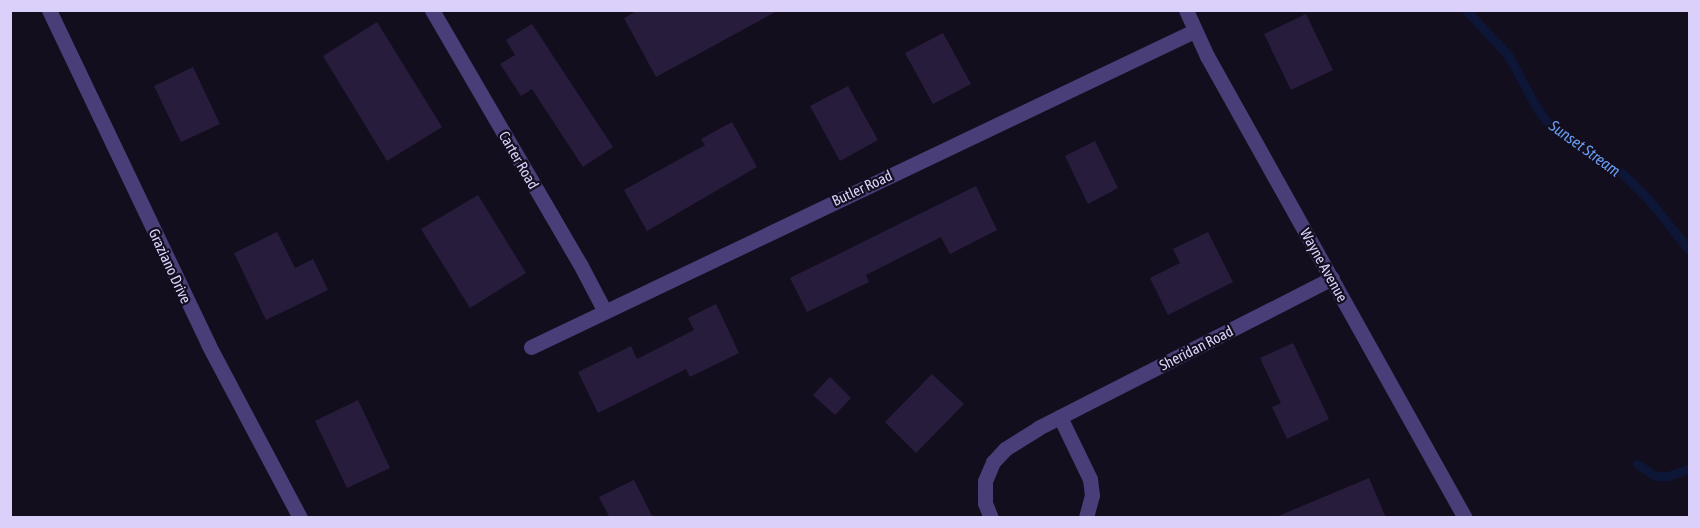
<!DOCTYPE html>
<html>
<head>
<meta charset="utf-8">
<style>
	body { margin:0 }
	#map { position:relative; width:1700px; height:528px; overflow:hidden; background:#130e1e; font-family:"Asap Condensed",sans-serif }
	div>[style] { position:absolute }
	.stream>* { height:9px; margin:-4.5px; padding:0 4.5px; transform-origin:4.5px; border-radius:4.5px; background:#0e1637 }
	.building>* { inset:0; background:#281c3d }
	.street>* { height:15px; margin:-7.5px; padding:0 7.5px; transform-origin:7.5px; border-radius:7.5px; background:#493e78 }
	span { translate:-50% -50%; white-space:nowrap; text-align:center; line-height:1.15; -webkit-text-stroke:4.5px #130e1e; paint-order:stroke }
	.street-label { font-size:15px; color:#dbd0fa }
	.water-label { font-size:16px; color:#689cf0; font-style:italic }
	.frame { position:absolute; inset:0; border:12px solid #dbd0fa; pointer-events:none }
</style>
</head>
<body>
<div id="map">
	<div class="stream">
		<div style="left:1466px;top:10px;width:62px;rotate:47deg"></div>
		<div style="left:1508px;top:55px;width:63px;rotate:61.4deg"></div>
		<div style="left:1538px;top:110px;width:23px;rotate:52deg"></div>
		<div style="left:1552px;top:128px;width:85px;rotate:32.9deg"></div>
		<div style="left:1623px;top:174px;width:38px;rotate:45deg"></div>
		<div style="left:1650px;top:201px;width:64px;rotate:51.3deg"></div>
		<div style="left:1637px;top:464px;width:22px;rotate:34deg"></div>
		<div style="left:1655px;top:476px;width:13px"></div>
		<div style="left:1668px;top:476px;width:23px;rotate:-20deg"></div>
	</div>
	<div class="building">
		<div style="clip-path:polygon(639px 10px,779px 10px,656px 77px,624px 18px)"></div>
		<div style="clip-path:polygon(1306px 14px,1333px 70px,1291px 90px,1264px 34px)"></div>
		<div style="clip-path:polygon(377px 22px,442px 127px,387px 161px,323px 56px)"></div>
		<div style="clip-path:polygon(532px 24px,613px 147px,583px 167px,532px 89px,521px 96px,500px 64px,515px 55px,506px 40px)"></div>
		<div style="clip-path:polygon(943px 33px,971px 84px,933px 104px,905px 53px)"></div>
		<div style="clip-path:polygon(193px 67px,220px 124px,181px 142px,154px 86px)"></div>
		<div style="clip-path:polygon(848px 86px,878px 140px,840px 161px,810px 106px)"></div>
		<div style="clip-path:polygon(732px 122px,757px 167px,647px 231px,624px 190px,705px 145px,701px 139px)"></div>
		<div style="clip-path:polygon(1095px 141px,1118px 188px,1088px 204px,1065px 156px)"></div>
		<div style="clip-path:polygon(976px 186px,997px 230px,950px 254px,941px 237px,866px 275px,869px 282px,807px 312px,790px 278px)"></div>
		<div style="clip-path:polygon(478px 195px,526px 273px,470px 308px,421px 229px)"></div>
		<div style="clip-path:polygon(277px 232px,295px 268px,313px 259px,328px 290px,266px 320px,234px 253px)"></div>
		<div style="clip-path:polygon(1208px 232px,1233px 282px,1168px 315px,1150px 278px,1180px 263px,1173px 249px)"></div>
		<div style="clip-path:polygon(716px 304px,739px 353px,690px 377px,686px 369px,598px 413px,578px 372px,631px 346px,637px 359px,694px 330px,688px 318px)"></div>
		<div style="clip-path:polygon(1293px 343px,1329px 419px,1287px 439px,1272px 407px,1281px 403px,1260px 358px)"></div>
		<div style="clip-path:polygon(932px 374px,964px 404px,916px 453px,885px 422px)"></div>
		<div style="clip-path:polygon(830px 377px,851px 398px,835px 415px,813px 395px)"></div>
		<div style="clip-path:polygon(358px 400px,390px 468px,347px 488px,315px 421px)"></div>
		<div style="clip-path:polygon(1369px 478px,1386px 518px,1276px 518px,1276px 517px)"></div>
		<div style="clip-path:polygon(634px 480px,653px 518px,610px 518px,599px 497px)"></div>
	</div>
	<div class="street">
		<div style="left:49px;top:10px;width:370px;rotate:64.5deg"></div>
		<div style="left:208px;top:344px;width:197px;rotate:62.1deg"></div>
		<div style="left:432px;top:10px;width:294px;rotate:59.8deg"></div>
		<div style="left:580px;top:264px;width:52px;rotate:62.4deg"></div>
		<div style="left:1186px;top:10px;width:51px;rotate:65.5deg"></div>
		<div style="left:1207px;top:56px;width:529px;rotate:60.82deg"></div>
		<div style="left:531px;top:347px;width:734px;rotate:-25.48deg"></div>
		<div style="left:1060px;top:417px;width:69px;rotate:64.2deg"></div>
		<div style="left:1090px;top:479px;width:16px;rotate:83deg"></div>
		<div style="left:1092px;top:495px;width:24px;rotate:105deg"></div>
		<div style="left:991px;top:518px;width:16px;rotate:-112deg"></div>
		<div style="left:985px;top:503px;width:22px;rotate:-90deg"></div>
		<div style="left:985px;top:481px;width:21px;rotate:-67deg"></div>
		<div style="left:993px;top:462px;width:18px;rotate:-47deg"></div>
		<div style="left:1005px;top:449px;width:39px;rotate:-32deg"></div>
		<div style="left:1038px;top:428px;width:330px;rotate:-27deg"></div>
	</div>
	<div class="street-label">
		<span style="left:519px;top:160px;rotate:60deg">Carter Road</span>
		<span style="left:862px;top:188px;rotate:-25deg">Butler Road</span>
		<span style="left:1324px;top:265px;rotate:61deg">Wayne Avenue</span>
		<span style="left:170px;top:266px;rotate:65deg">Graziano Drive</span>
		<span style="left:1196px;top:348px;rotate:-27deg">Sheridan Road</span>
	</div>
	<div class="water-label">
		<span style="left:1585px;top:148px;rotate:36deg">Sunset Stream</span>
	</div>
	<div class="frame"></div>
</div>
</body>
</html>
